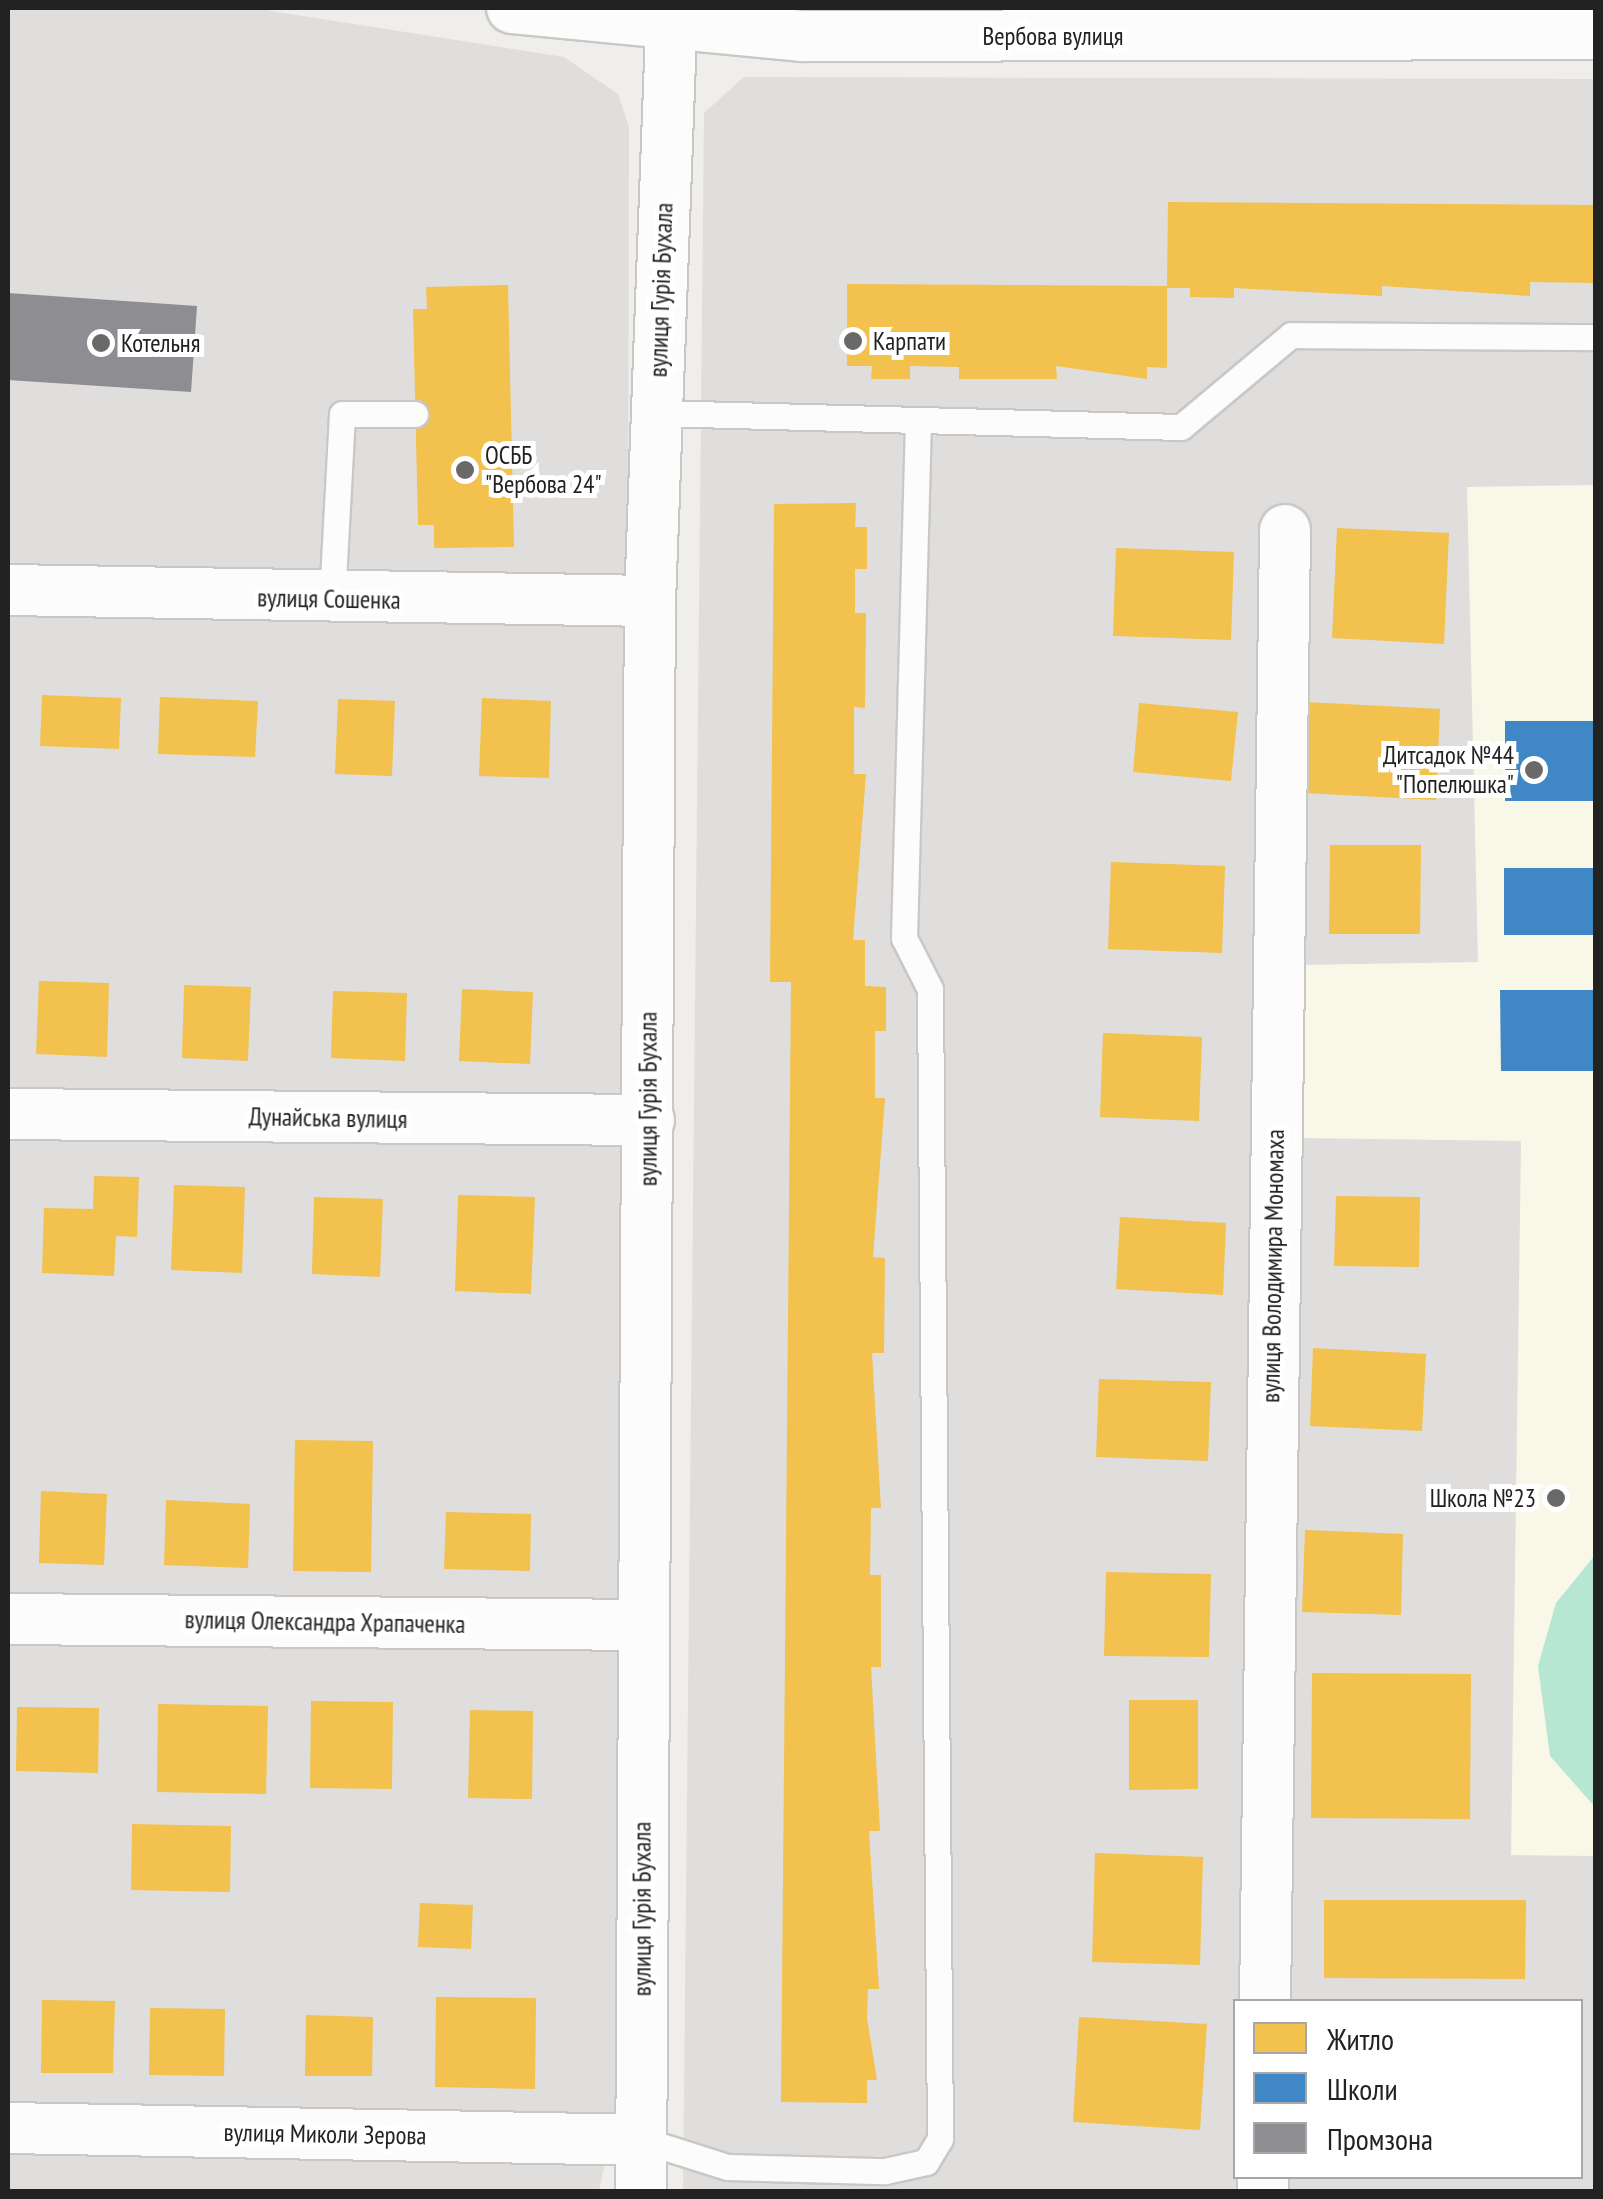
<!DOCTYPE html>
<html>
<head>
<meta charset="utf-8">
<style>
	body { margin:0 }
	#map { position:relative; width:1603px; height:2199px; overflow:hidden; background:#f0eeeb; font-family:"PT Sans Narrow",sans-serif }
	div>[style] { position:absolute }
	.residential>* { inset:0; background:#dfdedc }
	.education>* { inset:0; background:#f8f7e8 }
	.pitch>* { inset:0; background:#b7e6d2 }
	.homes>* { inset:0; background:#f2c14e }
	.schools>* { inset:0; background:#3f88c5 }
	.industry>* { inset:0; background:#8d8d92 }
	.roads { filter:drop-shadow(2px 0 #c9c8c7) drop-shadow(-2px 0 #c9c8c7) drop-shadow(0 2px #c9c8c7) drop-shadow(0 -2px #c9c8c7) }
	.service>* { height:25px; margin:-12.5px; padding:0 12.5px; transform-origin:12.5px; border-radius:12.5px; background:#fdfcfc }
	.minor>* { height:50px; margin:-25px; padding:0 25px; transform-origin:25px; border-radius:25px; background:#fdfcfc }
	.dots>* { width:28px; height:28px; translate:-50% -50%; box-sizing:border-box; border:5px solid #fff; border-radius:50% }
	span { translate:-50% -50%; white-space:nowrap; text-align:center; line-height:1.15; -webkit-text-stroke:10px #fff; paint-order:stroke }
	.street-label { font-size:25px; color:#222 }
	.poi-label { font-size:25px; color:#222 }
	.left { translate:0 -50%; text-align:left }
	.right { translate:-100% -50%; text-align:right }
	.frame { position:absolute; inset:0; border:10px solid #222; pointer-events:none }
	.legend { position:absolute; left:1233px; top:1999px; width:350px; height:180px; box-sizing:border-box; background:#fff; border:2px solid #a7a7a7; margin:0; padding:12px 18px; list-style:none; font-size:30px; color:#222 }
	.legend li { display:flex; align-items:center; gap:20px; height:50px }
	.legend b { width:50px; border:2px solid #a7a7a7 }
</style>
</head>
<body>
<div id="map">
	<div class="residential">
		<div style="clip-path:polygon(8px 8px,252px 8px,564px 57px,618px 94px,629px 127px,626px 1686px,616px 2110px,599px 2191px,8px 2192px)"></div>
		<div style="clip-path:polygon(evenodd,744px 77px,1595px 79px,1595px 2191px,683px 2192px,704px 113px,744px 77px,1236px 2002px,1580px 2002px,1580px 2176px,1236px 2176px,1236px 2002px)"></div>
	</div>
	<div class="education">
		<div style="clip-path:polygon(1595px 485px,1595px 1856px,1511px 1855px,1521px 1141px,1298px 1138px,1297px 965px,1478px 962px,1467px 487px)"></div>
	</div>
	<div class="pitch">
		<div style="clip-path:polygon(1595px 1555px,1595px 1807px,1550px 1756px,1538px 1666px,1556px 1603px)"></div>
	</div>
	<div class="homes">
		<div style="clip-path:polygon(1168px 202px,1596px 205px,1596px 283px,1530px 282px,1530px 296px,1382px 286px,1382px 296px,1234px 288px,1234px 298px,1190px 297px,1190px 288px,1167px 288px,1167px 368px,1147px 367px,1147px 379px,1056px 366px,1057px 379px,959px 379px,959px 367px,910px 366px,910px 379px,871px 379px,872px 366px,847px 366px,847px 284px,1167px 286px)"></div>
		<div style="clip-path:polygon(508px 285px,514px 547px,434px 548px,434px 525px,418px 525px,413px 309px,427px 309px,426px 287px)"></div>
		<div style="clip-path:polygon(856px 503px,855px 527px,867px 527px,867px 569px,855px 569px,855px 613px,866px 613px,865px 708px,854px 707px,854px 774px,866px 774px,853px 940px,865px 940px,865px 986px,886px 987px,886px 1031px,875px 1031px,875px 1098px,885px 1098px,873px 1257px,885px 1258px,884px 1353px,872px 1353px,881px 1508px,871px 1508px,870px 1575px,881px 1575px,881px 1667px,871px 1667px,880px 1831px,869px 1831px,879px 1989px,868px 1989px,867px 2018px,877px 2080px,867px 2080px,867px 2103px,781px 2102px,791px 982px,770px 982px,774px 504px)"></div>
		<div style="clip-path:polygon(1337px 528px,1449px 533px,1444px 644px,1332px 638px)"></div>
		<div style="clip-path:polygon(1116px 548px,1234px 552px,1231px 640px,1113px 636px)"></div>
		<div style="clip-path:polygon(42px 695px,121px 698px,119px 749px,40px 746px)"></div>
		<div style="clip-path:polygon(160px 697px,258px 701px,255px 757px,158px 754px)"></div>
		<div style="clip-path:polygon(482px 698px,551px 701px,549px 778px,479px 776px)"></div>
		<div style="clip-path:polygon(338px 699px,395px 701px,392px 776px,335px 774px)"></div>
		<div style="clip-path:polygon(1307px 702px,1440px 709px,1436px 800px,1303px 793px)"></div>
		<div style="clip-path:polygon(1139px 703px,1238px 712px,1231px 781px,1133px 772px)"></div>
		<div style="clip-path:polygon(1330px 845px,1421px 845px,1420px 934px,1329px 934px)"></div>
		<div style="clip-path:polygon(1111px 862px,1225px 866px,1222px 953px,1108px 949px)"></div>
		<div style="clip-path:polygon(39px 981px,109px 983px,107px 1057px,36px 1054px)"></div>
		<div style="clip-path:polygon(184px 985px,251px 987px,248px 1061px,182px 1058px)"></div>
		<div style="clip-path:polygon(462px 989px,533px 992px,530px 1064px,459px 1061px)"></div>
		<div style="clip-path:polygon(333px 991px,407px 993px,405px 1061px,331px 1058px)"></div>
		<div style="clip-path:polygon(1103px 1033px,1202px 1037px,1199px 1121px,1100px 1117px)"></div>
		<div style="clip-path:polygon(94px 1176px,139px 1177px,137px 1237px,116px 1236px,114px 1276px,42px 1273px,44px 1208px,93px 1209px)"></div>
		<div style="clip-path:polygon(174px 1185px,245px 1187px,242px 1273px,171px 1270px)"></div>
		<div style="clip-path:polygon(458px 1195px,535px 1197px,531px 1294px,455px 1291px)"></div>
		<div style="clip-path:polygon(1336px 1196px,1420px 1197px,1419px 1267px,1334px 1266px)"></div>
		<div style="clip-path:polygon(314px 1197px,383px 1199px,380px 1277px,312px 1274px)"></div>
		<div style="clip-path:polygon(1120px 1217px,1226px 1223px,1223px 1295px,1116px 1289px)"></div>
		<div style="clip-path:polygon(1313px 1348px,1426px 1354px,1422px 1431px,1310px 1426px)"></div>
		<div style="clip-path:polygon(1099px 1379px,1211px 1382px,1208px 1461px,1096px 1457px)"></div>
		<div style="clip-path:polygon(295px 1440px,373px 1441px,371px 1572px,293px 1571px)"></div>
		<div style="clip-path:polygon(41px 1491px,107px 1494px,104px 1565px,39px 1563px)"></div>
		<div style="clip-path:polygon(166px 1500px,250px 1504px,248px 1568px,164px 1565px)"></div>
		<div style="clip-path:polygon(446px 1512px,531px 1514px,530px 1571px,444px 1569px)"></div>
		<div style="clip-path:polygon(1305px 1530px,1403px 1534px,1401px 1615px,1302px 1612px)"></div>
		<div style="clip-path:polygon(1106px 1572px,1211px 1574px,1209px 1657px,1104px 1656px)"></div>
		<div style="clip-path:polygon(1312px 1673px,1471px 1674px,1470px 1819px,1311px 1818px)"></div>
		<div style="clip-path:polygon(1129px 1700px,1198px 1700px,1198px 1789px,1129px 1790px)"></div>
		<div style="clip-path:polygon(311px 1701px,393px 1702px,392px 1789px,310px 1788px)"></div>
		<div style="clip-path:polygon(158px 1704px,268px 1706px,266px 1794px,157px 1792px)"></div>
		<div style="clip-path:polygon(17px 1707px,99px 1708px,98px 1773px,16px 1771px)"></div>
		<div style="clip-path:polygon(470px 1710px,533px 1711px,532px 1799px,468px 1798px)"></div>
		<div style="clip-path:polygon(132px 1824px,231px 1826px,230px 1892px,131px 1890px)"></div>
		<div style="clip-path:polygon(1095px 1853px,1203px 1857px,1200px 1965px,1092px 1962px)"></div>
		<div style="clip-path:polygon(1324px 1900px,1526px 1900px,1525px 1979px,1324px 1978px)"></div>
		<div style="clip-path:polygon(420px 1903px,473px 1905px,471px 1949px,418px 1947px)"></div>
		<div style="clip-path:polygon(436px 1997px,536px 1998px,535px 2089px,435px 2087px)"></div>
		<div style="clip-path:polygon(42px 2000px,115px 2001px,113px 2073px,41px 2073px)"></div>
		<div style="clip-path:polygon(150px 2008px,225px 2009px,224px 2076px,149px 2075px)"></div>
		<div style="clip-path:polygon(306px 2015px,373px 2017px,372px 2076px,305px 2076px)"></div>
		<div style="clip-path:polygon(1079px 2017px,1207px 2024px,1200px 2130px,1073px 2122px)"></div>
	</div>
	<div class="schools">
		<div style="clip-path:polygon(1505px 721px,1596px 721px,1596px 801px,1505px 801px)"></div>
		<div style="clip-path:polygon(1504px 868px,1596px 868px,1596px 935px,1504px 935px)"></div>
		<div style="clip-path:polygon(1500px 990px,1596px 990px,1596px 1071px,1501px 1071px)"></div>
	</div>
	<div class="industry">
		<div style="clip-path:polygon(8px 293px,197px 306px,191px 392px,8px 380px)"></div>
	</div>
	<div class="roads">
		<div class="service">
			<div style="left:657px;top:413px;width:524px;rotate:1.53deg"></div>
			<div style="left:1181px;top:427px;width:143px;rotate:-39.9deg"></div>
			<div style="left:1291px;top:335px;width:305px;rotate:0.4deg"></div>
			<div style="left:332px;top:599px;width:185px;rotate:-86.9deg"></div>
			<div style="left:342px;top:414px;width:73px"></div>
			<div style="left:642px;top:2140px;width:89px;rotate:17.6deg"></div>
			<div style="left:727px;top:2167px;width:158px;rotate:1.5deg"></div>
			<div style="left:885px;top:2171px;width:42px;rotate:-12.4deg"></div>
			<div style="left:926px;top:2162px;width:27px;rotate:-59deg"></div>
			<div style="left:940px;top:2139px;width:1150px;rotate:-90.5deg"></div>
			<div style="left:930px;top:989px;width:57px;rotate:-117deg"></div>
			<div style="left:904px;top:938px;width:516px;rotate:-88.45deg"></div>
		</div>
		<div class="minor">
			<div style="left:512px;top:8px;width:291px;rotate:5.5deg"></div>
			<div style="left:802px;top:36px;width:794px;rotate:-0.14deg"></div>
			<div style="left:8px;top:590px;width:642px;rotate:0.98deg"></div>
			<div style="left:8px;top:1114px;width:641px;rotate:0.54deg"></div>
			<div style="left:8px;top:1619px;width:634px;rotate:0.54deg"></div>
			<div style="left:1265px;top:2002px;width:1472px;rotate:-89.22deg"></div>
			<div style="left:8px;top:2128px;width:634px;rotate:1.08deg"></div>
			<div style="left:641px;top:2192px;width:1591px;rotate:-89.68deg"></div>
			<div style="left:650px;top:601px;width:593px;rotate:-87.88deg"></div>
			<div style="left:1263px;top:2192px;width:16px;rotate:-90deg"></div>
		</div>
	</div>
	<div class="dots">
		<div style="left:853px;top:341px;background:#6a6968"></div>
		<div style="left:101px;top:343px;background:#6a6968"></div>
		<div style="left:465px;top:470px;background:#6a6968"></div>
		<div style="left:1534px;top:770px;background:#6a6968"></div>
		<div style="left:1556px;top:1498px;background:#6a6968"></div>
	</div>
	<div class="street-label">
		<span style="left:1053px;top:36px">Вербова вулиця</span>
		<span style="left:661px;top:290px;rotate:-88deg">вулиця Гурія Бухала</span>
		<span style="left:329px;top:599px;rotate:1deg">вулиця Сошенка</span>
		<span style="left:648px;top:1099px;rotate:-90deg">вулиця Гурія Бухала</span>
		<span style="left:328px;top:1118px;rotate:1deg">Дунайська вулиця</span>
		<span style="left:1273px;top:1266px;rotate:-89deg">вулиця Володимира Мономаха</span>
		<span style="left:325px;top:1622px;rotate:1deg">вулиця Олександра Храпаченка</span>
		<span style="left:642px;top:1909px;rotate:-90deg">вулиця Гурія Бухала</span>
		<span style="left:325px;top:2134px;rotate:1deg">вулиця Миколи Зерова</span>
	</div>
	<div class="poi-label">
		<span class="left" style="left:873px;top:341px">Карпати</span>
		<span class="left" style="left:121px;top:343px">Котельня</span>
		<span class="left" style="left:485px;top:470px">ОСББ<br>"Вербова 24"</span>
		<span class="right" style="left:1514px;top:770px">Дитсадок №44<br>"Попелюшка"</span>
		<span class="right" style="left:1536px;top:1498px">Школа №23</span>
	</div>
	<div class="frame"></div>
	<ul class="legend">
	<li><b style="height:28px;background:#f2c14e"></b>Житло</li>
	<li><b style="height:28px;background:#3f88c5"></b>Школи</li>
	<li><b style="height:28px;background:#8d8d92"></b>Промзона</li>
	</ul>
</div>
</body>
</html>
